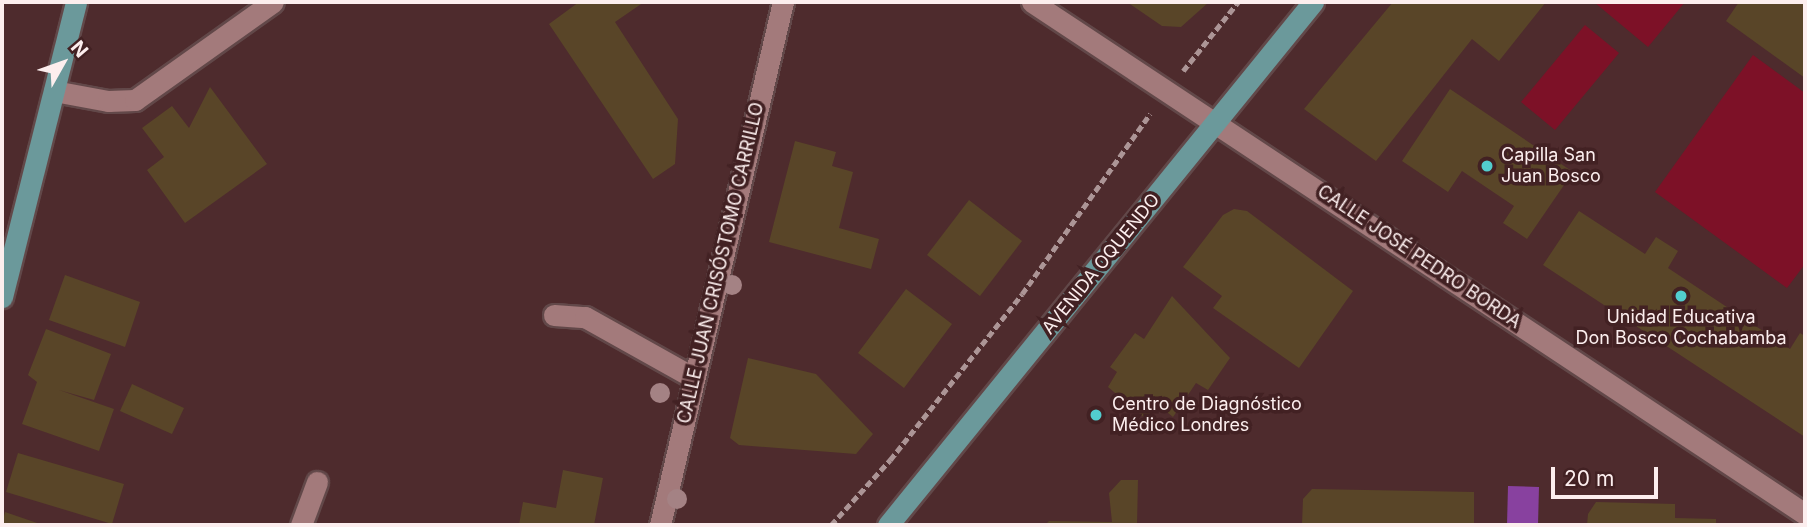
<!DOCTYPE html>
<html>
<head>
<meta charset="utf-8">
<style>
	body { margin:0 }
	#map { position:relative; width:1807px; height:527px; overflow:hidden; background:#4e2b2d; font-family:Inter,sans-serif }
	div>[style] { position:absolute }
	.green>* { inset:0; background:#7d1127 }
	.water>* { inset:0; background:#88419f }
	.building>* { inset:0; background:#594528 }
	.path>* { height:4.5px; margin-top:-2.25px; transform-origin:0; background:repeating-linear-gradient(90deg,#ac9596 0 7px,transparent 0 10.5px) }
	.roads { filter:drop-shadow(2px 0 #624849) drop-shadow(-2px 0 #624849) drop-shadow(0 2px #624849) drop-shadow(0 -2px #624849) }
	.minor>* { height:21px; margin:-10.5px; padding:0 10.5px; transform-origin:10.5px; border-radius:10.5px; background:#a37a7b }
	.major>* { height:21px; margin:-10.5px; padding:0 10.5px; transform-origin:10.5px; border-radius:10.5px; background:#6b999b }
	.trees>* { width:20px; height:20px; margin:-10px; border-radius:50%; background:#a48284 }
	.dots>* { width:19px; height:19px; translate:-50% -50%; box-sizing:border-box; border:4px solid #422123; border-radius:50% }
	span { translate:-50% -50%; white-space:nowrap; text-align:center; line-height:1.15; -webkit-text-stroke:7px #422123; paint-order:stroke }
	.poi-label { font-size:18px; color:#fceeee }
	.left { translate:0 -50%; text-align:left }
	.street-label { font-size:18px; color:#fceeee }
	.frame { position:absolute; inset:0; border:4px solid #fceeee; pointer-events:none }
	.north { position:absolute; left:28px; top:28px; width:70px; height:70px; -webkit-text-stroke:5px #422123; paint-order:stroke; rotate:50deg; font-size:19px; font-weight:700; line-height:28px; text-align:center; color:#fceeee }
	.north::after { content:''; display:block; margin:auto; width:24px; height:32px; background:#fceeee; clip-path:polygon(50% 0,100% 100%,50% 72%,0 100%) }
	.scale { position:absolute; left:1551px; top:467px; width:107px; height:32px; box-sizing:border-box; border:4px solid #fceeee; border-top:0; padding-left:9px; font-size:21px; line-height:24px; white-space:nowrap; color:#fceeee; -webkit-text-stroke:5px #422123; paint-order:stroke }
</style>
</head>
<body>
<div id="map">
	<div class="green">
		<div style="clip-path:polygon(1594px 2px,1685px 2px,1648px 47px)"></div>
		<div style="clip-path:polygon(1585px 25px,1619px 53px,1555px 130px,1521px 102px)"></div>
		<div style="clip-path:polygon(1753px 55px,1805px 93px,1805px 264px,1787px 288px,1655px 192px)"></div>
	</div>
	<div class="water">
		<div style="clip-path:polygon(1508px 486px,1539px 487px,1538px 525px,1507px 525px)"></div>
	</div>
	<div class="building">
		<div style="clip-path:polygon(579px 2px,644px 2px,615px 22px,678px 119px,675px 164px,653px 179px,549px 24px)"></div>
		<div style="clip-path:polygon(1127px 2px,1209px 2px,1181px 27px,1162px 26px)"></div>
		<div style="clip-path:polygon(1393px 2px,1546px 2px,1499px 61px,1472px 39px,1376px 161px,1304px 109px)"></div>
		<div style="clip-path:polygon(1739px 2px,1805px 2px,1805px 78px,1726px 21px)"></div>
		<div style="clip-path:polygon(210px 87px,267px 164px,185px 223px,147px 170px,164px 157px,142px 128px,172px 106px,189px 128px)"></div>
		<div style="clip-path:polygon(1450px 89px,1573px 172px,1527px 239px,1503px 223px,1514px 206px,1462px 171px,1448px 192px,1402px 161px)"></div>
		<div style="clip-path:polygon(795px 141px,836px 152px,832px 166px,853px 172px,839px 228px,879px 239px,871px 269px,769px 242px)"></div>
		<div style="clip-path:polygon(969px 200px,1022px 241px,980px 296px,927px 255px)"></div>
		<div style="clip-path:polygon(1234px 209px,1247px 211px,1353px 291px,1299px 368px,1213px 308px,1222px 296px,1183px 267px,1223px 215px)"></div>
		<div style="clip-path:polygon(1579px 211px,1645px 254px,1656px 237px,1678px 251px,1668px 268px,1790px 349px,1800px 333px,1805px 336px,1805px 437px,1543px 265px)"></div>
		<div style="clip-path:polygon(65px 275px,140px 302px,125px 347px,49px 320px)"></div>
		<div style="clip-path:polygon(906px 289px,952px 324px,904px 388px,858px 353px)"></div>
		<div style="clip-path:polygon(1172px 296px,1230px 358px,1208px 390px,1196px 383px,1173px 417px,1156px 403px,1146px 419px,1108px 387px,1117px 372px,1110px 367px,1135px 333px,1144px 339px)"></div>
		<div style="clip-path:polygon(46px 329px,111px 354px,94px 400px,59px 390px,114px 409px,99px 451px,22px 424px,37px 382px,28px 375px)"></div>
		<div style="clip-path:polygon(748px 358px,816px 374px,873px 434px,856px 454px,739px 445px,730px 438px)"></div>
		<div style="clip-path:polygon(132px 384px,184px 408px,172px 434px,120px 411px)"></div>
		<div style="clip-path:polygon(18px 453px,124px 484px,112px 524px,6px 492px)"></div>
		<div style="clip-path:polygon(563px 470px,603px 478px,594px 525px,519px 525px,523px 502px,556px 508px)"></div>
		<div style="clip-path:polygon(1121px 480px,1138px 480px,1137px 525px,1045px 525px,1049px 521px,1112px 522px,1109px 493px)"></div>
		<div style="clip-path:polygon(1312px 489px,1474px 492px,1474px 525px,1302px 525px,1303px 499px)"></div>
		<div style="clip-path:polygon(1596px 502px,1675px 504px,1675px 518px,1716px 519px,1716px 525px,1587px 525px,1588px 514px)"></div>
		<div style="clip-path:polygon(5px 512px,43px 525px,2px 525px)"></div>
	</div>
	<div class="path">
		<div style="left:1183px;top:71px;width:88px;rotate:-51.4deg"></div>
		<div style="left:831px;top:525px;width:88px;rotate:-47.8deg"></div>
		<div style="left:890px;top:460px;width:212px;rotate:-51.5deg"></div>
		<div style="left:1022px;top:294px;width:221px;rotate:-54.6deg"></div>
	</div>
	<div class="roads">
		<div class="minor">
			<div style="left:1032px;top:2px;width:927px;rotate:33.52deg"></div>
			<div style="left:54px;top:91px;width:55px;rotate:10.5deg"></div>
			<div style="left:108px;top:101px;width:27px;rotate:-2deg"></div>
			<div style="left:135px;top:100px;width:169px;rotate:-35.4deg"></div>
			<div style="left:554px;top:315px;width:31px;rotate:4deg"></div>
			<div style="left:585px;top:317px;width:125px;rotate:29.2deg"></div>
			<div style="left:301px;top:525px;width:46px;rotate:-69.6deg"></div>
			<div style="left:660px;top:525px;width:537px;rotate:-76.77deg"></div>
		</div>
		<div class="major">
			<div style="left:2px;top:297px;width:304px;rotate:-75.9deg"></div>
			<div style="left:888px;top:525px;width:674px;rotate:-50.9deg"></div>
		</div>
	</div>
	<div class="trees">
		<div style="left:732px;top:285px"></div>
		<div style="left:660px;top:393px"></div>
		<div style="left:677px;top:499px"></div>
	</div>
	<div class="dots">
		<div style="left:1487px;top:166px;background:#52cdcf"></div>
		<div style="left:1681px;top:296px;background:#52cdcf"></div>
		<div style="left:1096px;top:415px;background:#52cdcf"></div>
	</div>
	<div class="poi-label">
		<span class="left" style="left:1501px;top:166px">Capilla San<br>Juan Bosco</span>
		<span style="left:1681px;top:328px">Unidad Educativa<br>Don Bosco Cochabamba</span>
		<span class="left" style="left:1112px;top:415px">Centro de Diagnóstico<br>Médico Londres</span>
	</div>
	<div class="street-label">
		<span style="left:1419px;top:257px;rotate:34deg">CALLE JOSÉ PEDRO BORDA</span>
		<span style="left:721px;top:263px;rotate:-77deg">CALLE JUAN CRISÓSTOMO CARRILLO</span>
		<span style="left:1101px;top:264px;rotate:-51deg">AVENIDA OQUENDO</span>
	</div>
	<div class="frame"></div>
	<div class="north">N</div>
	<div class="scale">20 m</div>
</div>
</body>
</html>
